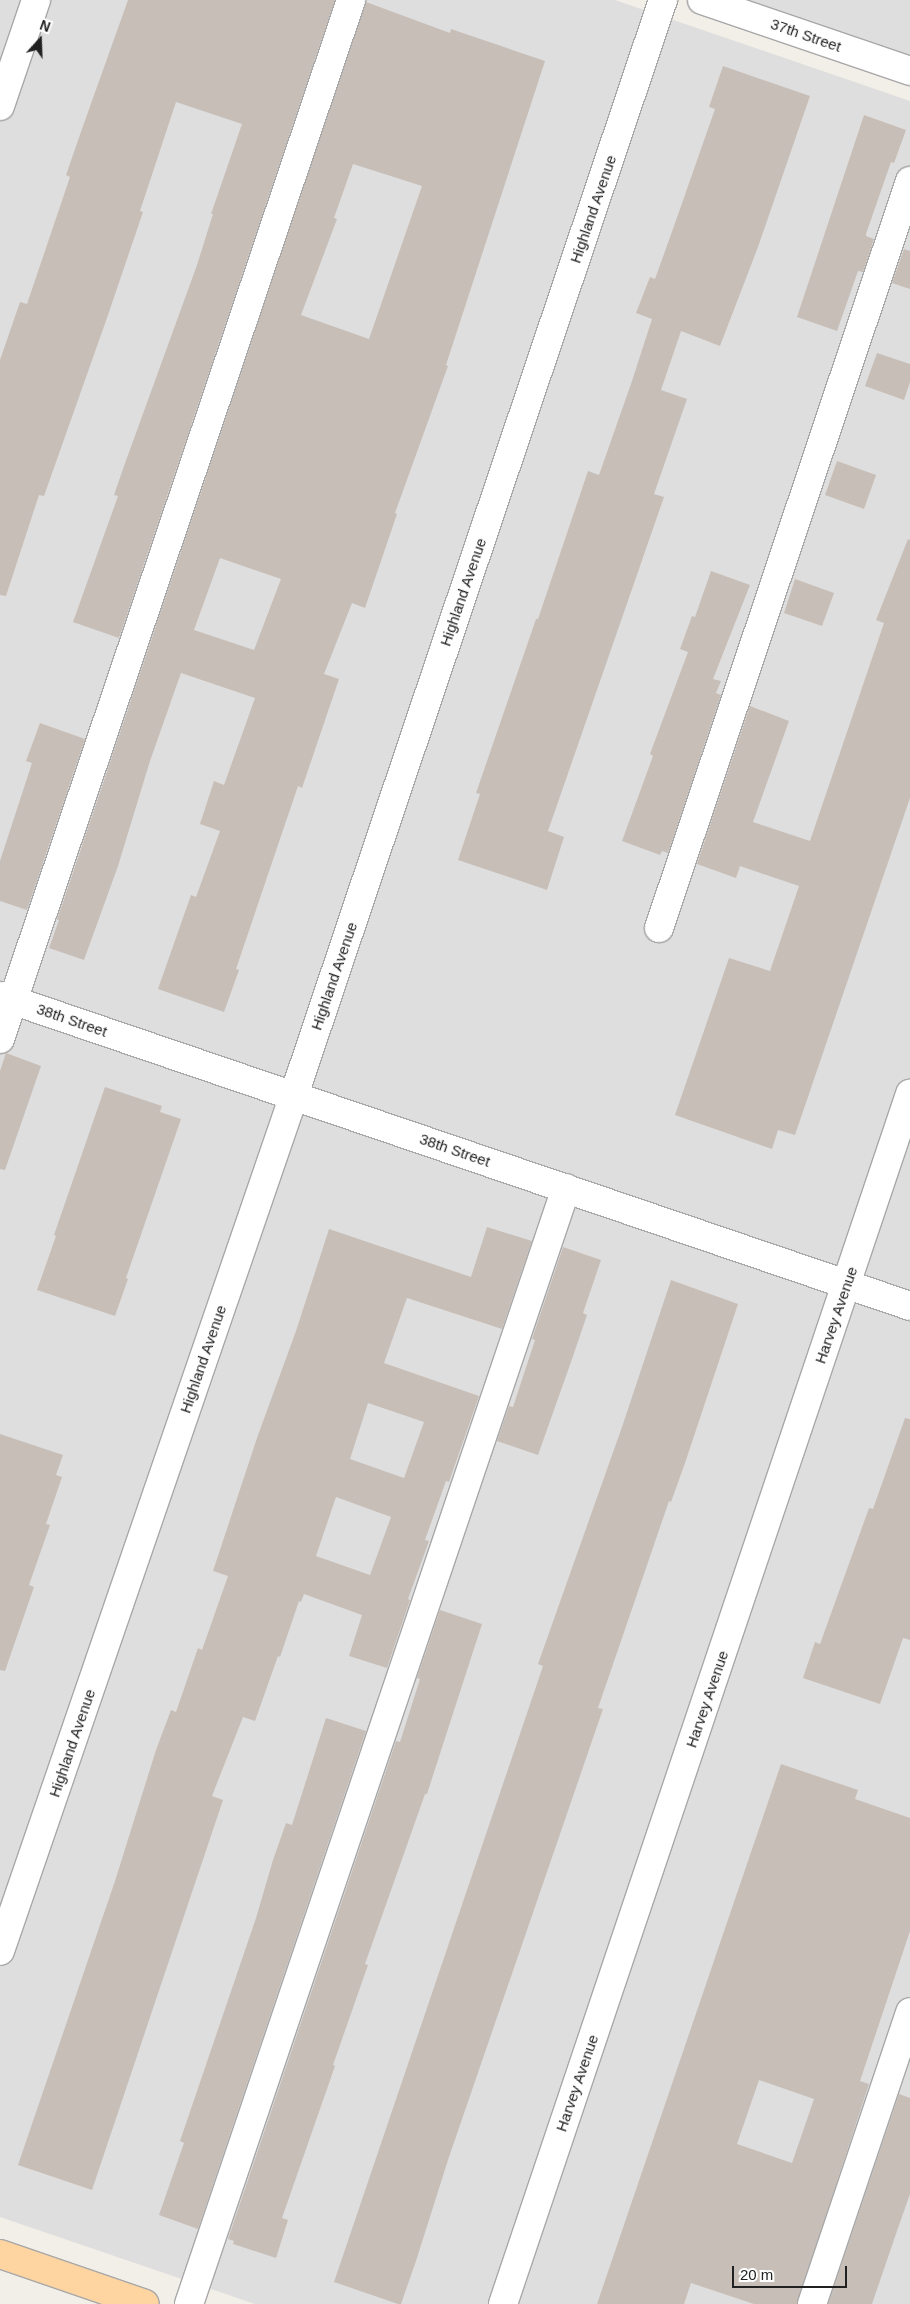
<!DOCTYPE html>
<html>
<head>
<meta charset="utf-8">
<style>
	body { margin:0 }
	#map { position:relative; width:910px; height:2304px; overflow:hidden; background:#f2eee8; font-family:Arial,sans-serif }
	div>[style] { position:absolute }
	.residential>* { inset:0; background:#dfdede }
	.building>* { inset:0; background:#c7beb7 }
	.roads { filter:drop-shadow(1px 0 #a8a8a8) drop-shadow(-1px 0 #a8a8a8) drop-shadow(0 1px #a8a8a8) drop-shadow(0 -1px #a8a8a8) }
	.minor>* { height:28px; margin:-14px; padding:0 14px; transform-origin:14px; border-radius:14px; background:#fff }
	.major>* { height:28px; margin:-14px; padding:0 14px; transform-origin:14px; border-radius:14px; background:#fed4a1 }
	span { translate:-50% -50%; white-space:nowrap; text-align:center; line-height:1.15; -webkit-text-stroke:4.5px #fff; paint-order:stroke }
	.street-label { font-size:15px; color:#212121 }
	.north { position:absolute; left:15px; top:15px; width:50px; height:50px; -webkit-text-stroke:4px #fff; paint-order:stroke; rotate:20deg; font-size:14px; font-weight:700; line-height:20px; text-align:center; color:#212121 }
	.north::after { content:''; display:block; margin:auto; width:18px; height:22px; background:#212121; clip-path:polygon(50% 0,100% 100%,50% 72%,0 100%) }
	.scale { position:absolute; left:732px; top:2266px; width:115px; height:22px; box-sizing:border-box; border:2px solid #212121; border-top:0; padding-left:6px; font-size:15px; line-height:18px; white-space:nowrap; color:#212121; -webkit-text-stroke:4px #fff; paint-order:stroke }
</style>
</head>
<body>
<div id="map">
	<div class="residential">
		<div style="clip-path:polygon(0 0,615px 0,910px 101px,910px 2304px,255px 2304px,0 2217px)"></div>
		<div style="clip-path:polygon(731px 0,910px 0,910px 61px)"></div>
	</div>
	<div class="building">
		<div style="clip-path:polygon(128px 0,335px 0,119px 638px,73px 622px,118px 496px,114px 495px,124px 466px,197px 265px,213px 214px,211px 214px,242px 124px,176px 102px,140px 211px,143px 212px,108px 315px,44px 496px,39px 495px,6px 596px,0 595px,0 360px,20px 302px,27px 304px,70px 177px,66px 175px,83px 126px)"></div>
		<div style="clip-path:polygon(evenodd,366px 2px,450px 33px,451px 29px,545px 61px,446px 365px,448px 366px,395px 513px,397px 514px,365px 608px,352px 603px,324px 674px,339px 679px,302px 788px,298px 786px,236px 969px,239px 970px,224px 1012px,158px 989px,191px 895px,196px 897px,220px 831px,200px 824px,214px 781px,224px 785px,255px 698px,181px 673px,150px 761px,118px 866px,84px 960px,49px 948px,59px 920px,57px 920px,366px 2px,353px 164px,422px 186px,369px 339px,301px 315px,337px 219px,334px 218px,353px 164px,366px 2px,220px 558px,281px 579px,254px 650px,194px 630px,220px 558px)"></div>
		<div style="clip-path:polygon(723px 66px,810px 96px,758px 247px,720px 346px,681px 331px,661px 390px,687px 399px,654px 494px,664px 497px,548px 831px,564px 837px,547px 890px,458px 860px,480px 794px,476px 793px,536px 619px,538px 619px,588px 471px,599px 475px,632px 381px,652px 319px,636px 313px,650px 277px,655px 279px,674px 226px,715px 109px,709px 107px)"></div>
		<div style="clip-path:polygon(864px 115px,906px 130px,894px 163px,891px 162px,866px 234px,866px 236px,874px 239px,863px 272px,858px 271px,837px 331px,797px 317px)"></div>
		<div style="clip-path:polygon(904px 249px,910px 251px,910px 289px,892px 283px)"></div>
		<div style="clip-path:polygon(877px 353px,910px 364px,910px 382px,904px 400px,865px 386px)"></div>
		<div style="clip-path:polygon(837px 461px,876px 475px,864px 509px,825px 495px)"></div>
		<div style="clip-path:polygon(908px 539px,910px 540px,910px 798px,795px 1135px,778px 1130px,772px 1149px,675px 1115px,729px 958px,770px 971px,799px 886px,740px 866px,736px 878px,697px 864px,750px 706px,789px 721px,753px 822px,810px 841px,884px 623px,876px 620px)"></div>
		<div style="clip-path:polygon(711px 571px,750px 585px,713px 679px,721px 681px,716px 693px,721px 695px,668px 853px,662px 851px,660px 855px,622px 841px,653px 756px,650px 754px,688px 652px,680px 649px,692px 616px,695px 617px)"></div>
		<div style="clip-path:polygon(795px 579px,834px 593px,822px 626px,784px 613px)"></div>
		<div style="clip-path:polygon(40px 723px,85px 739px,27px 910px,0 901px,0 861px,32px 763px,26px 761px)"></div>
		<div style="clip-path:polygon(6px 1053px,41px 1066px,5px 1170px,0 1169px,0 1071px)"></div>
		<div style="clip-path:polygon(105px 1087px,162px 1106px,160px 1112px,181px 1119px,126px 1278px,128px 1279px,115px 1316px,37px 1290px,56px 1236px,54px 1235px)"></div>
		<div style="clip-path:polygon(evenodd,487px 1227px,532px 1241px,502px 1329px,407px 1298px,384px 1363px,479px 1396px,449px 1482px,446px 1481px,425px 1540px,429px 1541px,408px 1599px,410px 1600px,387px 1668px,349px 1656px,362px 1615px,304px 1594px,301px 1602px,299px 1601px,280px 1657px,278px 1656px,255px 1721px,243px 1717px,212px 1796px,223px 1800px,92px 2190px,18px 2165px,115px 1881px,156px 1750px,171px 1710px,176px 1712px,198px 1648px,202px 1650px,228px 1576px,213px 1571px,258px 1435px,296px 1331px,329px 1229px,471px 1277px,487px 1227px,368px 1403px,424px 1422px,404px 1478px,350px 1459px,368px 1403px,487px 1227px,336px 1497px,391px 1517px,370px 1575px,316px 1556px,336px 1497px)"></div>
		<div style="clip-path:polygon(563px 1247px,601px 1260px,583px 1313px,587px 1315px,571px 1362px,538px 1455px,497px 1441px,509px 1406px,513px 1407px,535px 1340px,532px 1339px)"></div>
		<div style="clip-path:polygon(671px 1280px,738px 1304px,685px 1463px,671px 1502px,669px 1501px,598px 1708px,603px 1709px,448px 2160px,416px 2261px,401px 2304px,398px 2304px,334px 2282px,543px 1666px,538px 1664px,622px 1427px)"></div>
		<div style="clip-path:polygon(905px 1418px,910px 1419px,910px 1640px,903px 1638px,880px 1704px,803px 1678px,815px 1642px,820px 1644px,869px 1508px,873px 1509px)"></div>
		<div style="clip-path:polygon(0 1434px,63px 1455px,56px 1475px,62px 1477px,46px 1524px,50px 1525px,29px 1585px,34px 1587px,5px 1671px,0 1670px)"></div>
		<div style="clip-path:polygon(440px 1610px,482px 1624px,427px 1794px,425px 1794px,365px 1964px,368px 1965px,333px 2065px,335px 2066px,282px 2218px,288px 2220px,276px 2258px,233px 2244px,234px 2241px,228px 2239px,396px 1741px,400px 1742px,420px 1679px,417px 1678px)"></div>
		<div style="clip-path:polygon(326px 1718px,366px 1731px,198px 2229px,159px 2215px,184px 2143px,180px 2141px,256px 1918px,273px 1860px,286px 1823px,292px 1825px)"></div>
		<div style="clip-path:polygon(evenodd,781px 1764px,858px 1790px,855px 1799px,910px 1818px,910px 1931px,860px 2081px,869px 2084px,797px 2304px,754px 2304px,691px 2283px,684px 2304px,597px 2304px,781px 1764px,759px 2080px,814px 2099px,792px 2163px,737px 2144px,759px 2080px)"></div>
		<div style="clip-path:polygon(899px 2094px,910px 2098px,910px 2194px,898px 2228px,872px 2304px,828px 2304px)"></div>
	</div>
	<div class="roads">
		<div class="minor">
			<div style="left:702px;top:0;width:220px;rotate:18.8deg"></div>
			<div style="left:0;top:106px;width:112px;rotate:-71.2deg"></div>
			<div style="left:659px;top:928px;width:788px;rotate:-71.43deg"></div>
			<div style="left:0;top:996px;width:961px;rotate:18.81deg"></div>
			<div style="left:0;top:1039px;width:1097px;rotate:-71.33deg"></div>
			<div style="left:0;top:1951px;width:905px;rotate:-71.04deg"></div>
			<div style="left:294px;top:1095px;width:1156px;rotate:-71.38deg"></div>
			<div style="left:189px;top:2304px;width:1178px;rotate:-71.33deg"></div>
			<div style="left:503px;top:2304px;width:1277px;rotate:-71.41deg"></div>
			<div style="left:812px;top:2304px;width:308px;rotate:-71.4deg"></div>
		</div>
		<div class="major">
			<div style="left:0;top:2254px;width:153px;rotate:19deg"></div>
		</div>
	</div>
	<div class="street-label">
		<span style="left:806px;top:35px;rotate:19deg">37th Street</span>
		<span style="left:593px;top:209px;rotate:-71deg">Highland Avenue</span>
		<span style="left:463px;top:592px;rotate:-71deg">Highland Avenue</span>
		<span style="left:334px;top:976px;rotate:-71deg">Highland Avenue</span>
		<span style="left:72px;top:1020px;rotate:19deg">38th Street</span>
		<span style="left:455px;top:1150px;rotate:19deg">38th Street</span>
		<span style="left:836px;top:1315px;rotate:-71deg">Harvey Avenue</span>
		<span style="left:203px;top:1359px;rotate:-71deg">Highland Avenue</span>
		<span style="left:707px;top:1699px;rotate:-71deg">Harvey Avenue</span>
		<span style="left:72px;top:1743px;rotate:-71deg">Highland Avenue</span>
		<span style="left:577px;top:2083px;rotate:-71deg">Harvey Avenue</span>
	</div>
	<div class="north">N</div>
	<div class="scale">20 m</div>
</div>
</body>
</html>
